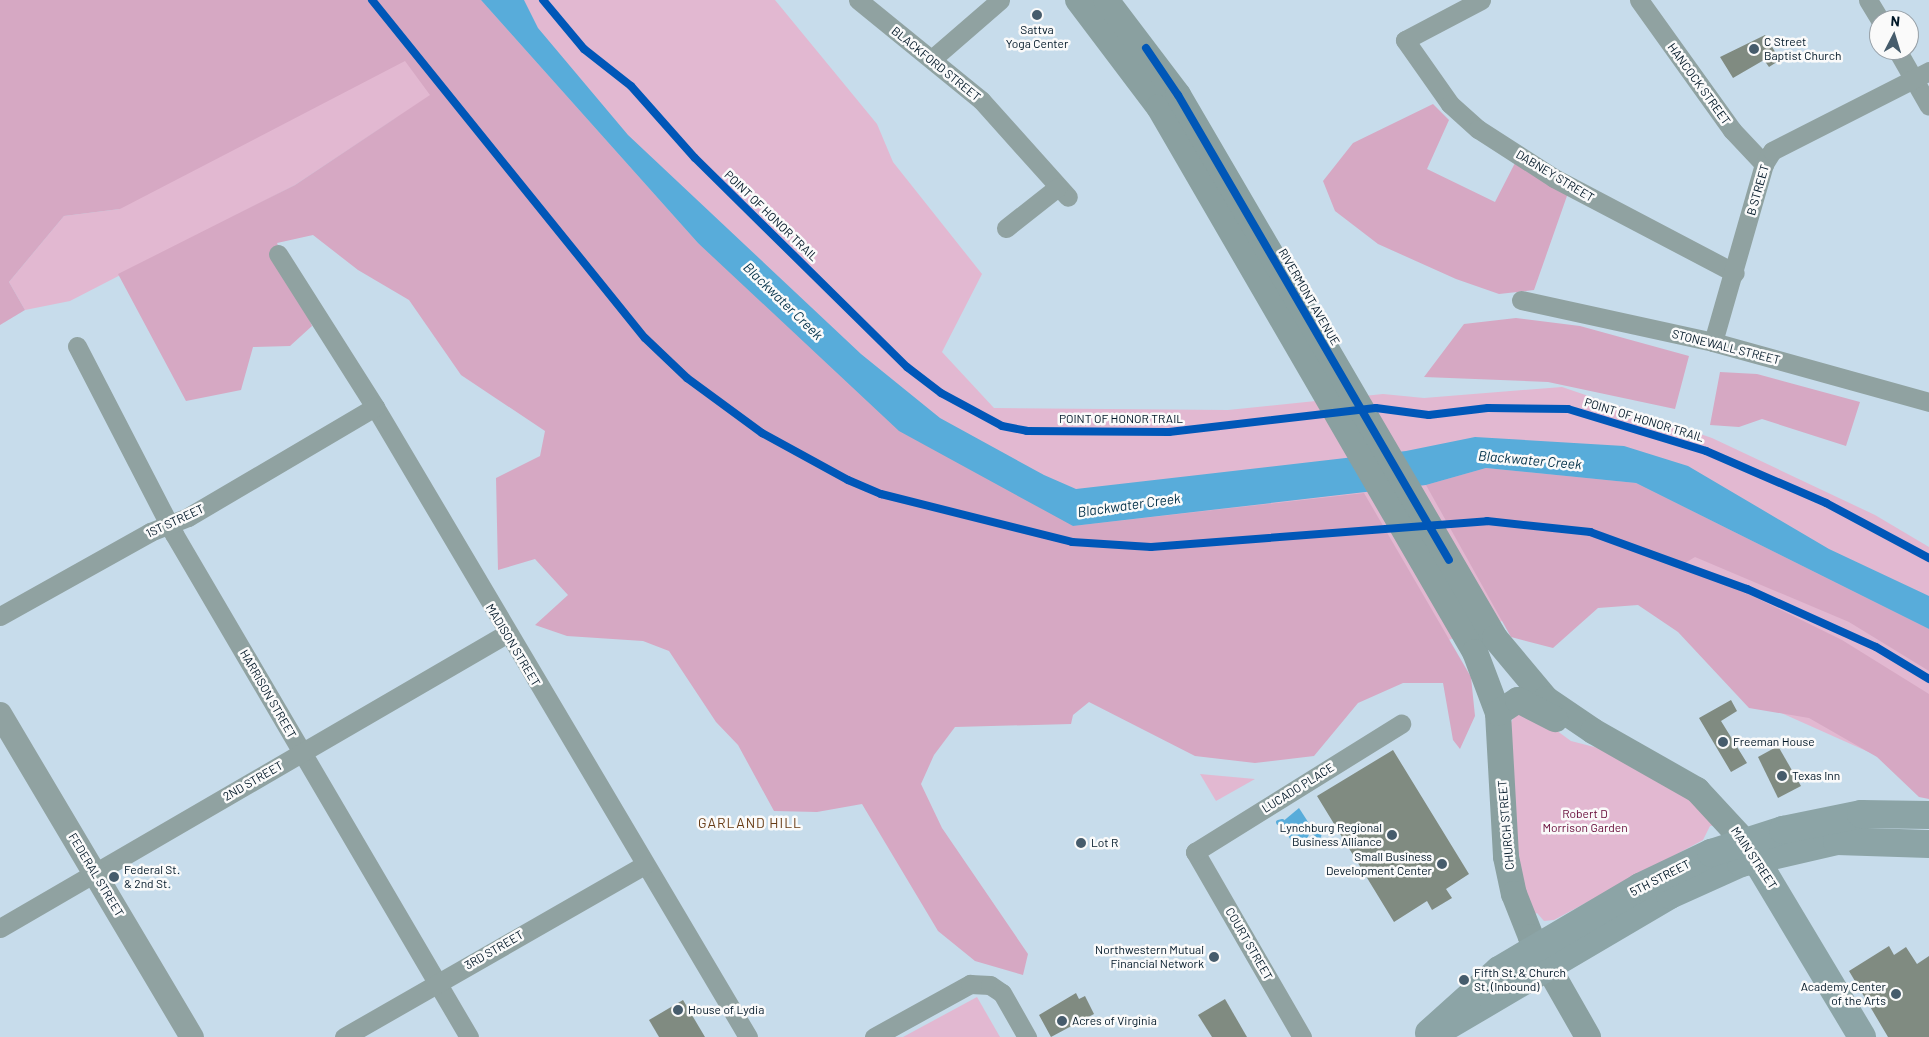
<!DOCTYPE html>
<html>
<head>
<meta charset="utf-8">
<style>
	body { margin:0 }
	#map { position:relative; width:1929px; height:1037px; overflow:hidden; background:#c7dceb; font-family:Barlow,sans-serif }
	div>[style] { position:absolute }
	.green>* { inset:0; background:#e2b8d1 }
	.forest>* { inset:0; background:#d6a8c3 }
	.water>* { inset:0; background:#58acda }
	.stream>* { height:5px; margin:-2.5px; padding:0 2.5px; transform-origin:2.5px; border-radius:2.5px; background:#58acda }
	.building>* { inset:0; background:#808b81 }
	.minor>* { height:19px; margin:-9.5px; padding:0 9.5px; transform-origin:9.5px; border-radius:9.5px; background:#90a2a1 }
	.tertiary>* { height:24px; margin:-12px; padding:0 12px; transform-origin:12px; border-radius:12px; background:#90a2a1 }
	.secondary>* { height:26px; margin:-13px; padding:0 13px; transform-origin:13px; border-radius:13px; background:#8aa0a0 }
	.primary>* { height:28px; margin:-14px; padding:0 14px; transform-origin:14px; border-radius:14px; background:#8ca4a6 }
	.cycleway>* { height:8px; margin:-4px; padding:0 4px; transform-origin:4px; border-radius:4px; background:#0057b8 }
	.dots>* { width:14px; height:14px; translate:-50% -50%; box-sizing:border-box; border:2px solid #fafafa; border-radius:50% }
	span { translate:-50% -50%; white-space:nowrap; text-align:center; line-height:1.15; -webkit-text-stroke:5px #fafafa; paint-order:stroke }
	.poi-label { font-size:12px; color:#001727 }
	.left { translate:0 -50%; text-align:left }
	.right { translate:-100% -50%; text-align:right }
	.street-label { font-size:12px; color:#001727 }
	.park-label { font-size:12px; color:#650937 }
	.water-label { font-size:14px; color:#023149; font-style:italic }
	.neighbourhood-label { font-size:14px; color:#673b15; letter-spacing:1px }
	.north { position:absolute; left:1869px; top:10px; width:50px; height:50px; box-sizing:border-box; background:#fafafa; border:1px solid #969fa6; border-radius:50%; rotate:5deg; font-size:14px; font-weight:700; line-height:20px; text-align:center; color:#001727 }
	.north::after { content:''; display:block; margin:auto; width:18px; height:22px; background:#465c6c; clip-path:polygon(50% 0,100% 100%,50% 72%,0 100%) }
</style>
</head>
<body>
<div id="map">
	<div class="green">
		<div style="clip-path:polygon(301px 0,775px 0,877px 124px,893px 162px,982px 274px,942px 352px,994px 408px,1228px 410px,1383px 394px,1424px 398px,1562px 387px,1712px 438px,1875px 515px,1929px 547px,1929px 779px,1768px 707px,1711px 631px,1617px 594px,1544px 606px,1437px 644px,854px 620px,396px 118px,295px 185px,70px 301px,25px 310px,9px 282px,64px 216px,120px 209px)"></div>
		<div style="clip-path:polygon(1515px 713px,1542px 720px,1571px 741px,1598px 748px,1684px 794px,1715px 825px,1710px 826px,1703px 840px,1554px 920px,1544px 921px,1537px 913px,1531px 916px,1520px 880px,1514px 814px,1511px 723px)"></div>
		<div style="clip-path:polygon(1200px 774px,1255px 779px,1216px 801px)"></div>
		<div style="clip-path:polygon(977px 997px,1000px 1037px,903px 1037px)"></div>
	</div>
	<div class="forest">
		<div style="clip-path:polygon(0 0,481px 0,698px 243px,1073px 526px,1364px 493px,1471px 677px,1475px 716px,1460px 749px,1453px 740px,1443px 683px,1403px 683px,1358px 703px,1314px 756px,1255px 763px,1195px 756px,1089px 702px,1073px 715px,1071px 724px,955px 727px,934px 755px,921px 784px,942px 828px,1028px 954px,1023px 975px,975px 961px,938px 931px,862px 804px,817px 812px,774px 811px,738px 745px,716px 722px,669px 651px,643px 641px,567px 636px,535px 625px,568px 595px,535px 559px,498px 570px,496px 478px,540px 456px,545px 431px,461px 375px,409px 300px,358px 270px,313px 235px,277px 243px,312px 326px,290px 346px,253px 347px,241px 390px,186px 401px,118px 274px,295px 185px,430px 95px,405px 61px,120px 209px,64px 216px,9px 282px,25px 310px,0 325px)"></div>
		<div style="clip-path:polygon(1433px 104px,1449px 120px,1427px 169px,1495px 202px,1515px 163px,1568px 193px,1534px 290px,1499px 294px,1456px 279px,1378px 244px,1335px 211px,1323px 181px,1353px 143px)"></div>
		<div style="clip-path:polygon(1516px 318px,1580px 326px,1689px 356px,1675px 409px,1548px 382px,1424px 377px,1464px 324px)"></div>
		<div style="clip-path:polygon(1720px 372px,1757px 374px,1860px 402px,1846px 446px,1762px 419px,1739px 427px,1710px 425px)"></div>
		<div style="clip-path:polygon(1486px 468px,1636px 483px,1929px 629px,1929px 671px,1849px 622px,1695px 557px,1685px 563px,1842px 640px,1929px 694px,1929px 799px,1919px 797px,1877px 757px,1809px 718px,1749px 708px,1678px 632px,1638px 605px,1598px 608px,1553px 648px,1511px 637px,1426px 485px)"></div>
	</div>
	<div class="water">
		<div style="clip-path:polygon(481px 0,524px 0,538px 28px,628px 135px,861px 354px,940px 418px,1044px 475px,1076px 489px,1406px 451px,1475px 437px,1624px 446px,1688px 466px,1829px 549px,1929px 596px,1929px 629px,1636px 483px,1486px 468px,1426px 485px,1073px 526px,899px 431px,698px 243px)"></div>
		<div style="clip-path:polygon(1299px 808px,1312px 828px,1307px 839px,1294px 846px,1281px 823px)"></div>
	</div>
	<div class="stream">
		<div style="left:1278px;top:822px;width:4px;rotate:-14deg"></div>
		<div style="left:1311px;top:830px;width:9px;rotate:36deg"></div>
	</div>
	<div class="building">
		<div style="clip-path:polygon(1765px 35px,1780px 60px,1769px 67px,1764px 60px,1733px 78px,1720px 57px)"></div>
		<div style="clip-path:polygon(1731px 700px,1737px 711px,1721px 721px,1747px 763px,1731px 772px,1699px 718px)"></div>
		<div style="clip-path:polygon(1778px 746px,1801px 786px,1778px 798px,1758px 757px)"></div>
		<div style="clip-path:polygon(1393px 750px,1469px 874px,1446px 889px,1452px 898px,1432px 910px,1427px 901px,1394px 922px,1317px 796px)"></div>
		<div style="clip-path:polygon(1889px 946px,1894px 955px,1906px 947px,1917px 964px,1929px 956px,1929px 1037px,1888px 1037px,1849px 971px)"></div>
		<div style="clip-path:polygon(1076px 993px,1079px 999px,1085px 996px,1094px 1014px,1051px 1037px,1039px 1015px)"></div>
		<div style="clip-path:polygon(1225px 999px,1247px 1037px,1212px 1037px,1198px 1015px)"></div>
		<div style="clip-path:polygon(683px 1000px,705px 1037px,659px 1037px,649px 1020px)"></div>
	</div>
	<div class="minor">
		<div style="left:858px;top:0;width:159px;rotate:39.1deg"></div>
		<div style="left:981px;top:100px;width:130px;rotate:48.1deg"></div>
		<div style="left:1481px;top:0;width:86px;rotate:152.2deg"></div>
		<div style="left:1405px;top:40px;width:78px;rotate:54.9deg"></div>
		<div style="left:1450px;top:104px;width:38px;rotate:42deg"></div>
		<div style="left:1478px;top:129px;width:90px;rotate:32.8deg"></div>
		<div style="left:1554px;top:178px;width:204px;rotate:27.7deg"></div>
		<div style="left:1639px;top:0;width:160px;rotate:54.4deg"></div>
		<div style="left:1732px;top:130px;width:47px;rotate:46.7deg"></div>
		<div style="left:1868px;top:0;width:23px;rotate:59deg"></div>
		<div style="left:1897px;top:50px;width:64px;rotate:60.3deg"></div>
		<div style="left:932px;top:59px;width:90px;rotate:-40.9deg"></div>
		<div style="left:1006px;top:228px;width:66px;rotate:-38.3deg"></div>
		<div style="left:278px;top:254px;width:181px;rotate:57.6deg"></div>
		<div style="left:375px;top:407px;width:732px;rotate:59.37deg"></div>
		<div style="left:1521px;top:300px;width:197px;rotate:12.3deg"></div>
		<div style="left:1713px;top:342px;width:224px;rotate:15.5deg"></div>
		<div style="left:1713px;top:342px;width:185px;rotate:-74deg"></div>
		<div style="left:1764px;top:164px;width:15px;rotate:-58deg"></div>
		<div style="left:1772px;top:151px;width:176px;rotate:-27deg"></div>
		<div style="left:77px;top:346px;width:212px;rotate:62.7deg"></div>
		<div style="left:174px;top:534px;width:583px;rotate:59.61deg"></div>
		<div style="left:0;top:616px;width:172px;rotate:-29.2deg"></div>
		<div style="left:150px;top:532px;width:41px;rotate:-21.5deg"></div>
		<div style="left:188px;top:517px;width:217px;rotate:-30.5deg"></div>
		<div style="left:0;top:928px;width:585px;rotate:-30.16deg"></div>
		<div style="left:344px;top:1037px;width:346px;rotate:-29.8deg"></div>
		<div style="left:874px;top:1037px;width:110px;rotate:-28.9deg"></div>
		<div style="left:970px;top:984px;width:20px;rotate:3deg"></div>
		<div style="left:990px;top:985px;width:14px;rotate:34deg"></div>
		<div style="left:1002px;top:993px;width:51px;rotate:60.4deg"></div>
		<div style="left:1302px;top:1037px;width:214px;rotate:-120deg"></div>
		<div style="left:1195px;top:852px;width:243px;rotate:-31.9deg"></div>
	</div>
	<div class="tertiary">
		<div style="left:0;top:714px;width:376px;rotate:59.3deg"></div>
	</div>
	<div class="secondary">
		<div style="left:1078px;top:0;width:134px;rotate:52.9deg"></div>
		<div style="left:1159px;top:107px;width:630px;rotate:59.89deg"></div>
		<div style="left:1475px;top:652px;width:65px;rotate:69.3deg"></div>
		<div style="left:1498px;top:713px;width:144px;rotate:86.8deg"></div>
		<div style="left:1506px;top:857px;width:38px;rotate:78deg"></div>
		<div style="left:1514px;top:894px;width:46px;rotate:68.4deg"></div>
		<div style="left:1531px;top:937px;width:115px;rotate:60.3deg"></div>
		<div style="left:1106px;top:0;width:119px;rotate:52.8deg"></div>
		<div style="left:1178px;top:95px;width:629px;rotate:59.72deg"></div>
		<div style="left:1495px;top:638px;width:80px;rotate:50.1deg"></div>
		<div style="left:1546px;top:699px;width:57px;rotate:34.2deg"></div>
		<div style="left:1593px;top:731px;width:120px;rotate:29.6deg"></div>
		<div style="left:1697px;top:790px;width:71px;rotate:47.3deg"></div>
		<div style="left:1498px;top:713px;width:24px;rotate:-33deg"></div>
		<div style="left:1518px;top:700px;width:42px;rotate:27.2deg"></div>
	</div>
	<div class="primary">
		<div style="left:1746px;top:843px;width:226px;rotate:59.1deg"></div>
		<div style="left:1451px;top:1024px;width:254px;rotate:-30.5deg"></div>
		<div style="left:1670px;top:895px;width:78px;rotate:-24.3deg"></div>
		<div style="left:1741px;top:863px;width:98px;rotate:-12.9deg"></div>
		<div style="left:1837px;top:841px;width:92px;rotate:1.9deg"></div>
		<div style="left:1429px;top:1033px;width:94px;rotate:-42deg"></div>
		<div style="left:1499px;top:970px;width:164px;rotate:-30.5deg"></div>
		<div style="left:1640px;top:887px;width:79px;rotate:-25.6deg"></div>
		<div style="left:1711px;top:853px;width:76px;rotate:-17.7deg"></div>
		<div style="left:1783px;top:830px;width:80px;rotate:-11.6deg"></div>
		<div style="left:1861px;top:814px;width:68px;rotate:0.8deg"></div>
	</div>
	<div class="cycleway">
		<div style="left:372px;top:0;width:434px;rotate:51.1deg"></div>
		<div style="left:645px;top:338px;width:58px;rotate:43.6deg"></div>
		<div style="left:687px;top:378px;width:93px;rotate:36.3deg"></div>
		<div style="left:762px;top:433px;width:98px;rotate:28.7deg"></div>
		<div style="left:848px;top:480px;width:36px;rotate:23deg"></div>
		<div style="left:881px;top:494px;width:197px;rotate:14.1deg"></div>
		<div style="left:1072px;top:542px;width:79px;rotate:3.6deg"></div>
		<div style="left:1151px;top:547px;width:337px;rotate:-4.4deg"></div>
		<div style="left:1487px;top:521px;width:104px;rotate:6.1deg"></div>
		<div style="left:1590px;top:532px;width:167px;rotate:20deg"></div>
		<div style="left:1747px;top:589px;width:141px;rotate:24.2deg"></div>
		<div style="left:1876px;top:647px;width:62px;rotate:31.1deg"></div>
		<div style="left:543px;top:0;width:64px;rotate:50.1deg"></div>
		<div style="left:584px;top:49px;width:60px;rotate:38.2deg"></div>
		<div style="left:631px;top:86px;width:96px;rotate:48.4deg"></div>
		<div style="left:695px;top:158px;width:298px;rotate:44.6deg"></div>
		<div style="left:907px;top:367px;width:43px;rotate:37.4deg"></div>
		<div style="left:941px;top:393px;width:69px;rotate:28.4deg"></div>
		<div style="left:1002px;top:426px;width:25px;rotate:11deg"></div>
		<div style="left:1027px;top:431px;width:142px;rotate:0.4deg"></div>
		<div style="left:1169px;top:432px;width:208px;rotate:-6.6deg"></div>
		<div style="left:1376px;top:408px;width:53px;rotate:7.5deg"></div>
		<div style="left:1429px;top:415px;width:59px;rotate:-6.8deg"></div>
		<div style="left:1488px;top:408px;width:80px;rotate:0.7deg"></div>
		<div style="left:1568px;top:409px;width:144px;rotate:16.9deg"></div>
		<div style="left:1706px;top:451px;width:131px;rotate:23.4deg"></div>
		<div style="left:1826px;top:503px;width:117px;rotate:28.1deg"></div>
		<div style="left:1146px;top:48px;width:57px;rotate:55.8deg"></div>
		<div style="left:1178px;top:95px;width:538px;rotate:59.77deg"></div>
	</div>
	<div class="dots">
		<div style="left:1037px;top:15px;background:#465c6c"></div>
		<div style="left:1754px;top:49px;background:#465c6c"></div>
		<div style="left:1723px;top:742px;background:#465c6c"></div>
		<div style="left:1782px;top:776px;background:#465c6c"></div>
		<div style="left:1392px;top:835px;background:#465c6c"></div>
		<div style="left:1081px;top:843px;background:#465c6c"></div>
		<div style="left:1442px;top:864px;background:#465c6c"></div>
		<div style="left:114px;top:877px;background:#465c6c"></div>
		<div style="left:1214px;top:957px;background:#465c6c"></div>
		<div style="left:1464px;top:980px;background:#465c6c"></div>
		<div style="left:1896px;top:994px;background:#465c6c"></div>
		<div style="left:678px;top:1010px;background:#465c6c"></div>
		<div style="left:1062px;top:1021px;background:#465c6c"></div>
	</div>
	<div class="poi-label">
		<span style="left:1037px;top:37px">Sattva<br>Yoga Center</span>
		<span class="left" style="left:1764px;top:49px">C Street<br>Baptist Church</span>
		<span class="left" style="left:1733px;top:742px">Freeman House</span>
		<span class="left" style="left:1792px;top:776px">Texas Inn</span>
		<span class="right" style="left:1382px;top:835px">Lynchburg Regional<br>Business Alliance</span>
		<span class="left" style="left:1091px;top:843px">Lot R</span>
		<span class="right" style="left:1432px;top:864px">Small Business<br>Development Center</span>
		<span class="left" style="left:124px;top:877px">Federal St.<br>&amp; 2nd St.</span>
		<span class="right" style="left:1204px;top:957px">Northwestern Mutual<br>Financial Network</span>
		<span class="left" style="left:1474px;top:980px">Fifth St. &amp; Church<br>St. (Inbound)</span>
		<span class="right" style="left:1886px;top:994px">Academy Center<br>of the Arts</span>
		<span class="left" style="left:688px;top:1010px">House of Lydia</span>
		<span class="left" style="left:1072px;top:1021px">Acres of Virginia</span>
	</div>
	<div class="street-label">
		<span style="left:936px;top:64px;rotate:39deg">BLACKFORD STREET</span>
		<span style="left:1699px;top:84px;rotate:54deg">HANCOCK STREET</span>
		<span style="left:1555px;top:176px;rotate:31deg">DABNEY STREET</span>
		<span style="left:1758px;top:190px;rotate:-74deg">B STREET</span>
		<span style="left:771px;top:216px;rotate:44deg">POINT OF HONOR TRAIL</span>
		<span style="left:1309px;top:297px;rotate:60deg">RIVERMONT AVENUE</span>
		<span style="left:1726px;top:347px;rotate:14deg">STONEWALL STREET</span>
		<span style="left:1121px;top:419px">POINT OF HONOR TRAIL</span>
		<span style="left:1644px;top:420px;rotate:17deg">POINT OF HONOR TRAIL</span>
		<span style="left:175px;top:521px;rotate:-25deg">1ST STREET</span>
		<span style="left:513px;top:645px;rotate:59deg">MADISON STREET</span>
		<span style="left:268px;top:694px;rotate:60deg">HARRISON STREET</span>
		<span style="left:253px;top:781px;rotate:-30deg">2ND STREET</span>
		<span style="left:1298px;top:788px;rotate:-32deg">LUCADO PLACE</span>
		<span style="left:1506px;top:825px;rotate:-95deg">CHURCH STREET</span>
		<span style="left:1754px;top:858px;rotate:56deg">MAIN STREET</span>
		<span style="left:96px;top:875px;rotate:59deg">FEDERAL STREET</span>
		<span style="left:1660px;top:878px;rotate:-27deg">5TH STREET</span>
		<span style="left:1249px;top:944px;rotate:60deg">COURT STREET</span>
		<span style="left:494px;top:950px;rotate:-30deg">3RD STREET</span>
	</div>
	<div class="park-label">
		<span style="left:1585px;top:821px">Robert D<br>Morrison Garden</span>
	</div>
	<div class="water-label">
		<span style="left:783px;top:301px;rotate:44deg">Blackwater Creek</span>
		<span style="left:1530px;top:460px;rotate:5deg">Blackwater Creek</span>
		<span style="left:1129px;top:505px;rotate:-8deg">Blackwater Creek</span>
	</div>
	<div class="neighbourhood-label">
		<span style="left:750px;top:823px">GARLAND HILL</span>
	</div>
	<div class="north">N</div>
</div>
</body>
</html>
